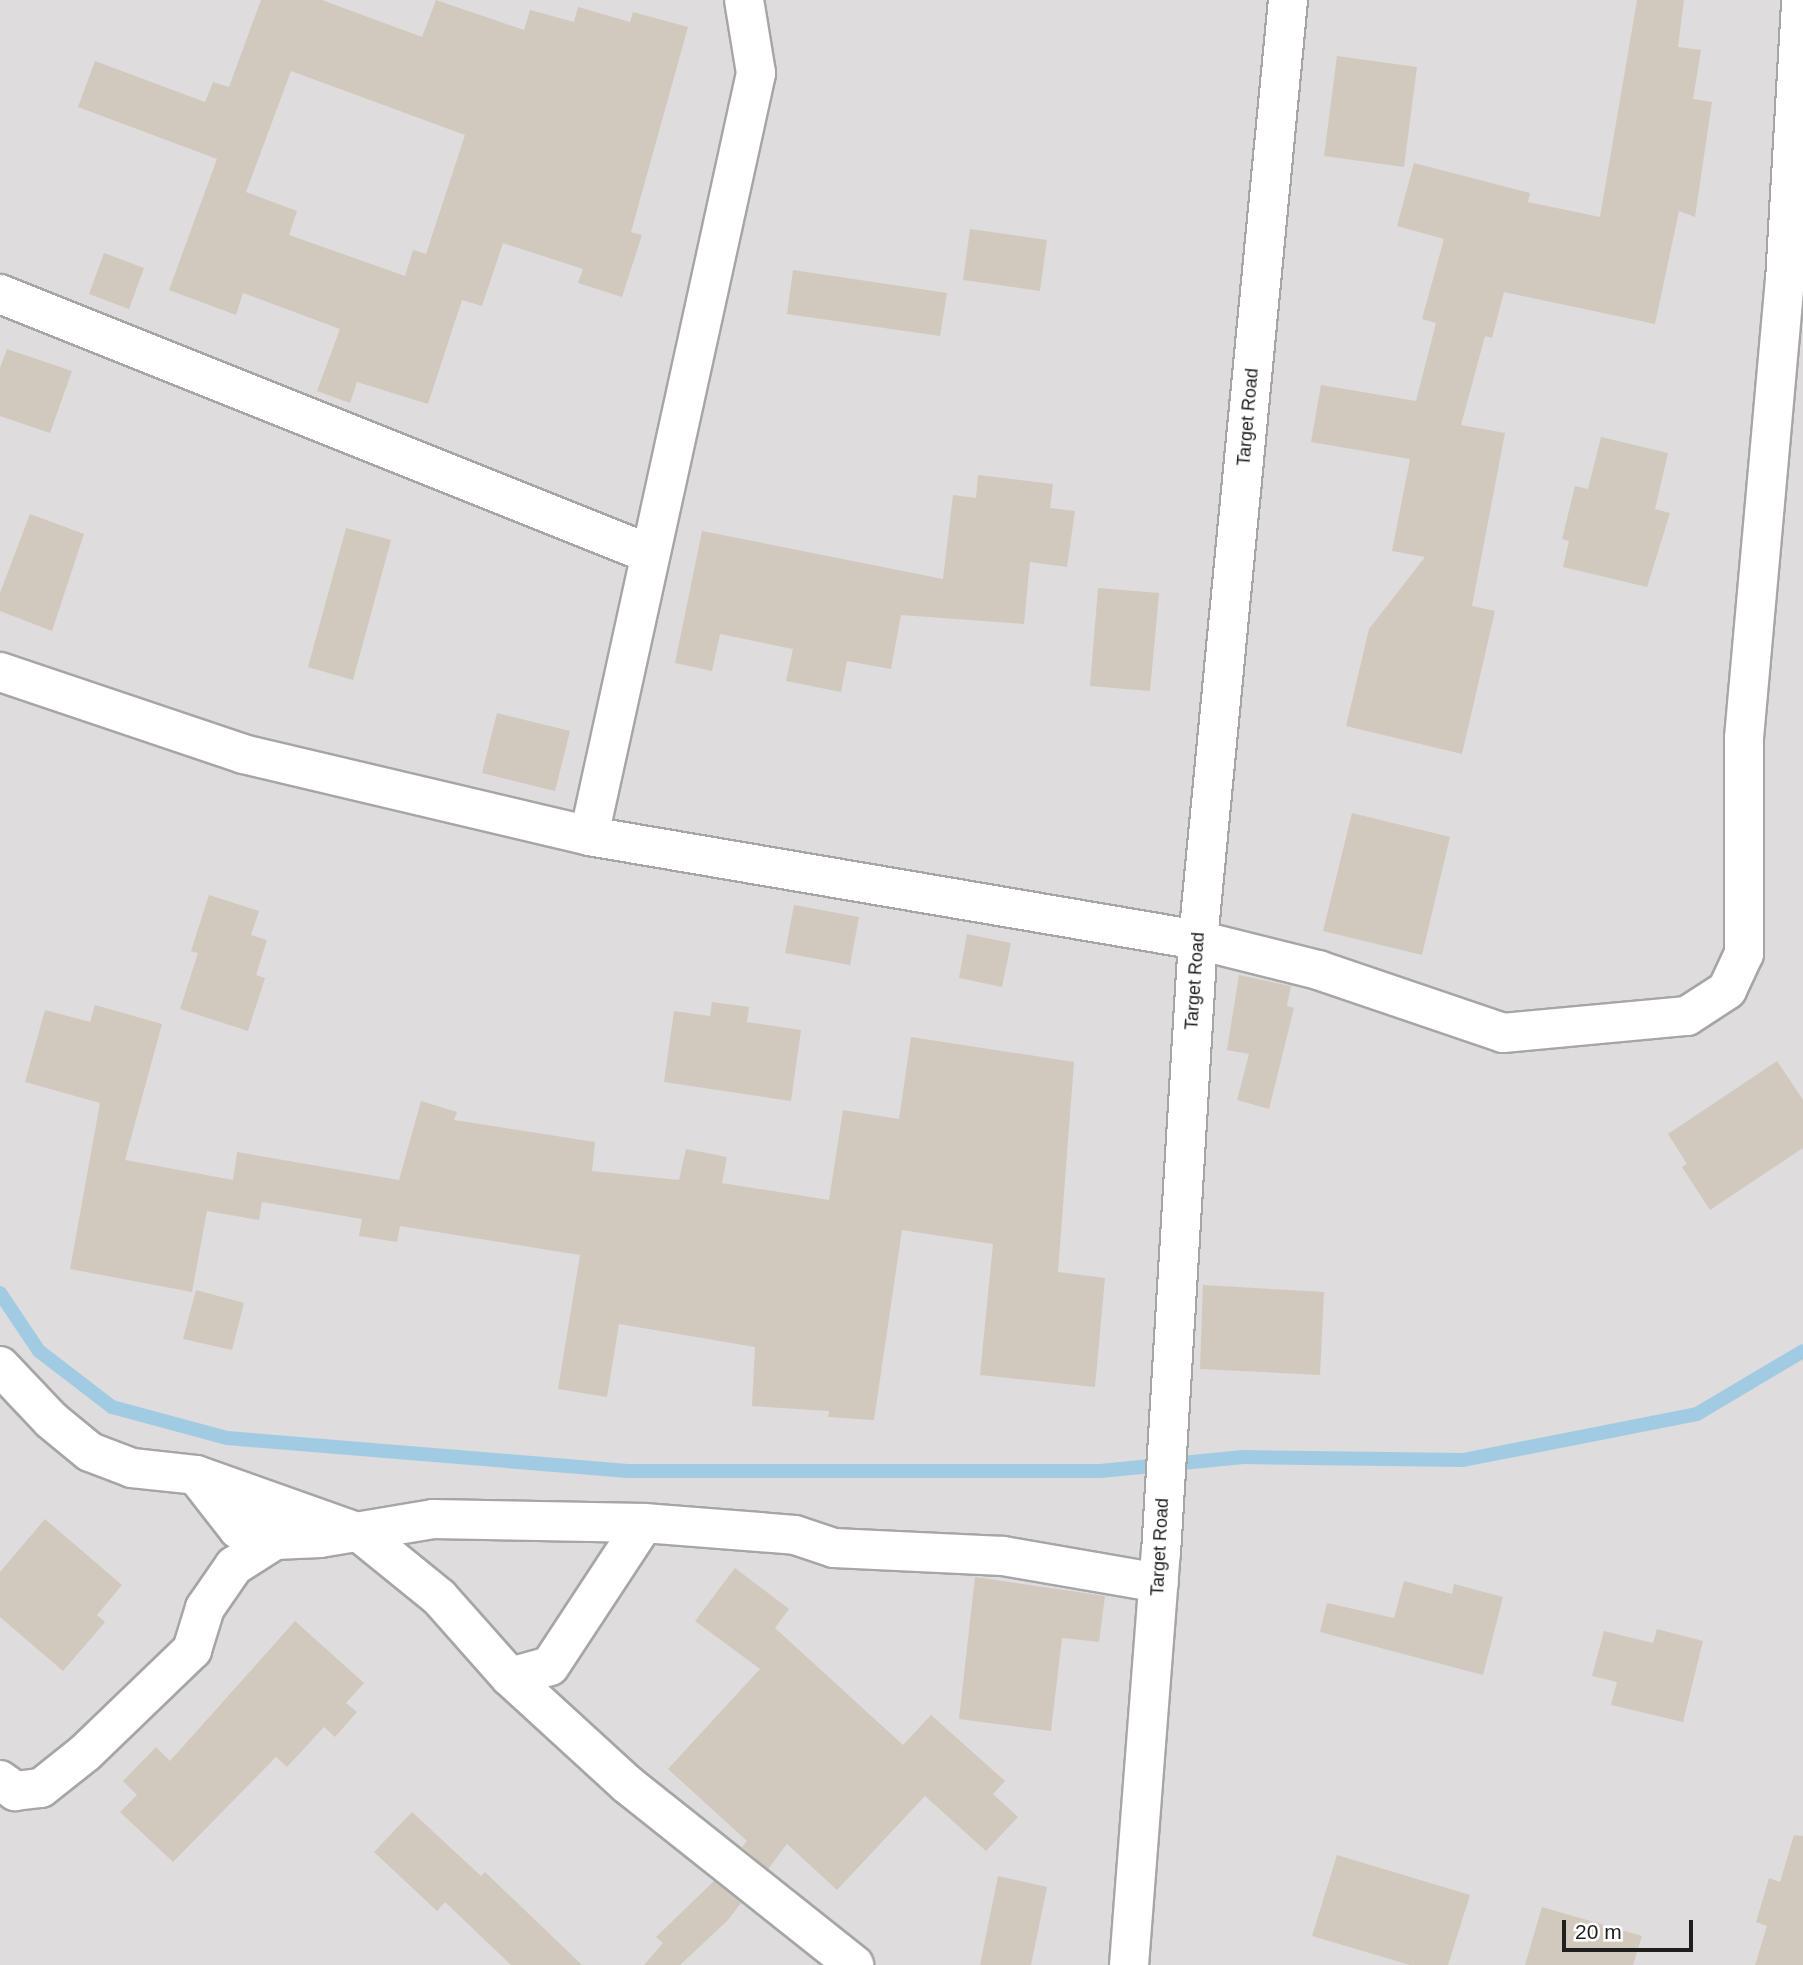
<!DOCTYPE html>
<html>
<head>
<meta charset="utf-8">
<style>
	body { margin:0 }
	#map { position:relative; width:1803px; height:1965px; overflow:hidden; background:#f1efe5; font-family:Helvetica,sans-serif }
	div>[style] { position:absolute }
	.residential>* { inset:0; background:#dedcdc }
	.stream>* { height:14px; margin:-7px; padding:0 7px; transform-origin:7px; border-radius:7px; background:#a1cbe3 }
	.building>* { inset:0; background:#d1c9bd }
	.roads { filter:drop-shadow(2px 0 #a6a6a6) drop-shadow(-2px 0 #a6a6a6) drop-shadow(0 2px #a6a6a6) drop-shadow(0 -2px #a6a6a6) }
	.minor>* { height:38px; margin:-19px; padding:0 19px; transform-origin:19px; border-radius:19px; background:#fff }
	span { translate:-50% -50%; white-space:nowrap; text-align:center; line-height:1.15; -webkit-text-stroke:5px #fff; paint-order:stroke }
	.street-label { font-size:18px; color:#1f1f1f }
	.scale { position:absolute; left:1562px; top:1920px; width:131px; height:32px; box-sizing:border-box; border:4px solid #1f1f1f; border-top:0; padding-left:9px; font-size:21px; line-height:24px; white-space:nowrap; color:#1f1f1f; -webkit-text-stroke:5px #fff; paint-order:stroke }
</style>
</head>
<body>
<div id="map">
	<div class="residential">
		<div style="clip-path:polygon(0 0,1803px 0,1803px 1965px,0 1965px)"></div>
	</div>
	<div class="stream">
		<div style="left:0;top:1293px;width:70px;rotate:56.1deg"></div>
		<div style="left:39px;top:1351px;width:92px;rotate:37.5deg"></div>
		<div style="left:112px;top:1407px;width:119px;rotate:15.1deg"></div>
		<div style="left:227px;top:1438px;width:402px;rotate:4.7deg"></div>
		<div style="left:628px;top:1471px;width:472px"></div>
		<div style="left:1100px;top:1471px;width:144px;rotate:-5.6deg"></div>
		<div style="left:1243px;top:1457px;width:220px;rotate:0.8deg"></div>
		<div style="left:1463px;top:1460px;width:238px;rotate:-11.1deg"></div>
		<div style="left:1697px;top:1414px;width:123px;rotate:-30.7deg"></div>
	</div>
	<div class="building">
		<div style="clip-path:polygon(evenodd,261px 0,322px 0,422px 37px,436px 0,524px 30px,530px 10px,574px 22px,578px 7px,630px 22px,633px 12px,688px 27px,631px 232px,642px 235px,622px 297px,578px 283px,583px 269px,503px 243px,482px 306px,462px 300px,428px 404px,357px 382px,350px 403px,317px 391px,340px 329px,243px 293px,236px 315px,169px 290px,217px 159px,78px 107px,95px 61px,205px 102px,213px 82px,229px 87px,261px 0,291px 71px,465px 135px,426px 254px,413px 250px,405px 276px,289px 235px,297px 211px,246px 192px,291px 71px)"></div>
		<div style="clip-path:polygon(1637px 0,1684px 0,1678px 47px,1701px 50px,1693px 99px,1712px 102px,1695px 217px,1679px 211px,1655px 324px,1504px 292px,1492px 338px,1485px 336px,1461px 425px,1505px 433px,1472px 606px,1495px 611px,1462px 754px,1346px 726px,1369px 629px,1425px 557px,1392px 551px,1410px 459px,1311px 442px,1321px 385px,1416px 401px,1436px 323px,1422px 319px,1444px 239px,1397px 226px,1414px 163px,1530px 193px,1528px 202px,1600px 217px)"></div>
		<div style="clip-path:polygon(1337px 56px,1417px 67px,1404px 167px,1324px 156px)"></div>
		<div style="clip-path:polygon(970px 229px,1047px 240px,1040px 291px,963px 280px)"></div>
		<div style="clip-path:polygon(104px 253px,144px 268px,129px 309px,89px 294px)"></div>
		<div style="clip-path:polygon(793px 270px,947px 293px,940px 336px,787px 314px)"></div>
		<div style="clip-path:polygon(7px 349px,72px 371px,50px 433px,0 416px,0 368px)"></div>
		<div style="clip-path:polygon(1601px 437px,1668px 453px,1655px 509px,1670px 513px,1647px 587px,1563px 567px,1569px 541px,1562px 539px,1575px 486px,1588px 489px)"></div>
		<div style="clip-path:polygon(978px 475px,1053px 484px,1050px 508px,1075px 511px,1067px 567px,1030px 562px,1024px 624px,901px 615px,891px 669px,847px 661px,841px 692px,786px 681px,793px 649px,720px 634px,712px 671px,675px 663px,702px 531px,943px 579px,953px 495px,976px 498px)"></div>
		<div style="clip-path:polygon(30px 514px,84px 534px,52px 631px,0 611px,0 593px)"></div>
		<div style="clip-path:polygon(346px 528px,391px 540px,353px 680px,308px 667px)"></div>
		<div style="clip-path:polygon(1098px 588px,1159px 593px,1150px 691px,1090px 686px)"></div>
		<div style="clip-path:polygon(497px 713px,570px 731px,555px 791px,482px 773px)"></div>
		<div style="clip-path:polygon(1352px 813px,1450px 837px,1422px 955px,1323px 931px)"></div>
		<div style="clip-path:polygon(209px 895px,259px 911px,251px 935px,267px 940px,256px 975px,265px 978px,248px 1031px,180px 1009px,198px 953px,191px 951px)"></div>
		<div style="clip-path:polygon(794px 905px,859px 917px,850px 965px,785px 953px)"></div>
		<div style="clip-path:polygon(967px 934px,1011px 943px,1002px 987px,959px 978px)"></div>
		<div style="clip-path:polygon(1239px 975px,1291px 986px,1287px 1006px,1294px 1008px,1269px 1109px,1237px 1100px,1249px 1054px,1227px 1050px)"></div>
		<div style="clip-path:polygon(712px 1002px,749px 1007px,747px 1022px,801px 1030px,791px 1101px,664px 1082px,674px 1011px,710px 1016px)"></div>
		<div style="clip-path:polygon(95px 1005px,162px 1024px,125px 1160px,233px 1180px,237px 1152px,399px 1180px,421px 1101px,457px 1112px,454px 1120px,595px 1142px,592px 1171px,679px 1180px,686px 1149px,727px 1157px,722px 1183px,829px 1200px,843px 1110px,899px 1119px,911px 1037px,1074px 1062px,1058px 1272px,1105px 1278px,1095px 1387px,980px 1375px,993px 1244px,902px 1230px,874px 1420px,828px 1417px,829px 1411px,752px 1406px,755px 1347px,619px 1324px,607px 1397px,558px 1389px,580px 1255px,400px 1226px,397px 1242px,359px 1236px,362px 1219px,262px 1202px,259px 1220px,207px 1211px,192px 1292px,70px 1269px,100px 1103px,25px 1082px,45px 1010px,90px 1022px)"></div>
		<div style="clip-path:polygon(1777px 1061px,1803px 1100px,1803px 1148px,1710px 1210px,1682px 1167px,1687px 1164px,1668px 1134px)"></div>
		<div style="clip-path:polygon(1203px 1285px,1324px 1292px,1320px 1375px,1200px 1369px)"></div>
		<div style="clip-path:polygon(196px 1290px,244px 1303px,232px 1350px,183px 1339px)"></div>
		<div style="clip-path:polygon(45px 1519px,122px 1585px,97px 1615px,105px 1622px,63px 1671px,0 1617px,0 1572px)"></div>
		<div style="clip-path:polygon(735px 1568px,789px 1609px,775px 1628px,903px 1745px,931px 1715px,1005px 1781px,993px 1794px,1018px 1817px,986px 1851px,925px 1796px,837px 1890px,787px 1844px,768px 1869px,742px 1847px,747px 1841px,668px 1769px,760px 1669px,695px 1621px)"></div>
		<div style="clip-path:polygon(975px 1577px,1105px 1596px,1099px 1642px,1062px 1638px,1051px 1731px,959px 1719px)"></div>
		<div style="clip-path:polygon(1404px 1581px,1452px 1594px,1454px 1584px,1503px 1597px,1483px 1675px,1320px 1632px,1327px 1603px,1394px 1618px)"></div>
		<div style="clip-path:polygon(295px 1621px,364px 1683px,346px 1703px,357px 1712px,335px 1737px,324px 1727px,287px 1767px,276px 1757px,173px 1862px,120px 1812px,137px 1795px,123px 1781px,156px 1747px,170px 1761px)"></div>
		<div style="clip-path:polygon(1657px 1629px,1703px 1641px,1683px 1722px,1611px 1705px,1617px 1682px,1592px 1676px,1604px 1631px,1653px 1643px)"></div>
		<div style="clip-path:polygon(412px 1812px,481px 1876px,485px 1872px,582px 1965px,511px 1965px,445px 1902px,437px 1911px,374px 1852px)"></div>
		<div style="clip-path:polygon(1794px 1835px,1803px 1836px,1803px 1965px,1755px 1965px,1767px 1926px,1756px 1922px,1769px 1878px,1780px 1882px)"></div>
		<div style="clip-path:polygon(1337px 1855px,1470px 1895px,1448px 1965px,1410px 1965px,1312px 1936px)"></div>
		<div style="clip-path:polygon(998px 1876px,1047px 1887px,1031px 1965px,980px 1965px)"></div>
		<div style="clip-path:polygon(714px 1881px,741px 1903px,728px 1920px,680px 1965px,644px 1965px,663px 1943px,656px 1937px)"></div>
		<div style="clip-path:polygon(1542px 1907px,1642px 1936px,1633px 1965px,1525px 1965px)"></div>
	</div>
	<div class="roads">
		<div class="minor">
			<div style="left:0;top:294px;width:700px;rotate:21.8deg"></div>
			<div style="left:0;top:672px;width:256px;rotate:18.6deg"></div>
			<div style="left:243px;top:754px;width:356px;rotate:13.3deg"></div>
			<div style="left:589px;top:836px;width:618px;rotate:9.69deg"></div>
			<div style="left:1198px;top:940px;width:124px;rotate:14deg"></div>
			<div style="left:1318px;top:970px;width:195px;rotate:18.8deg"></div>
			<div style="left:1503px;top:1033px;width:185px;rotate:-5.3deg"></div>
			<div style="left:1687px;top:1016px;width:48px;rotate:-33deg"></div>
			<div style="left:1727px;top:990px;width:40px;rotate:-65deg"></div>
			<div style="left:1744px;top:954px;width:216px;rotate:-90deg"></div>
			<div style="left:1744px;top:738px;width:459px;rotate:-84.9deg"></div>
			<div style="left:1785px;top:281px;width:281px;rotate:-86.7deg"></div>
			<div style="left:589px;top:836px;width:781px;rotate:-77.65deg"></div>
			<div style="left:756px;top:73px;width:74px;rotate:-99.3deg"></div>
			<div style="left:0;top:1366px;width:74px;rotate:46.6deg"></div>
			<div style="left:51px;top:1420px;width:50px;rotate:39.4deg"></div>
			<div style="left:90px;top:1452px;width:45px;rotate:20.9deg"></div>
			<div style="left:132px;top:1468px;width:64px;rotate:6.2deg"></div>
			<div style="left:196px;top:1475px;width:174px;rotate:19.5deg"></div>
			<div style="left:360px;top:1533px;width:102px;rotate:39deg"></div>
			<div style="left:439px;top:1597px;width:107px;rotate:48.4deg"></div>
			<div style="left:510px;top:1677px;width:160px;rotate:42.5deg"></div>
			<div style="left:628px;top:1785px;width:289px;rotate:38.5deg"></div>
			<div style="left:196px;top:1475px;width:68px;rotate:52.1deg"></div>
			<div style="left:238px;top:1529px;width:39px;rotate:17deg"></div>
			<div style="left:275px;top:1540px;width:45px;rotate:-2.5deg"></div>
			<div style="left:320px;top:1538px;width:115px;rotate:-9.5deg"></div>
			<div style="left:433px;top:1519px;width:211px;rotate:1.1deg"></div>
			<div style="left:644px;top:1523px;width:151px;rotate:4.5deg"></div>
			<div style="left:795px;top:1535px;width:41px;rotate:18.4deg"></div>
			<div style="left:834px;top:1548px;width:169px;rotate:2.7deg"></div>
			<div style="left:1003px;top:1556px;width:158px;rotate:9.8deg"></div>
			<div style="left:510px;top:1677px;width:41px;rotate:-15.4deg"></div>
			<div style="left:550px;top:1666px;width:171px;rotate:-56.7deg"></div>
			<div style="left:0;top:1780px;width:19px;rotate:36deg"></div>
			<div style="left:15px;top:1791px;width:26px;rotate:-7deg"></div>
			<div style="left:41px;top:1788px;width:56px;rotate:-38.5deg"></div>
			<div style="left:85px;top:1753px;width:149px;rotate:-43.9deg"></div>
			<div style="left:192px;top:1650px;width:44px;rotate:-72.8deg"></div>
			<div style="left:205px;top:1608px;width:51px;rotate:-55.4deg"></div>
			<div style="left:234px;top:1566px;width:49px;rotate:-32.4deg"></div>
			<div style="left:1129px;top:1965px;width:413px;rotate:-85.6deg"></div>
			<div style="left:1161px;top:1553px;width:614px;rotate:-86.55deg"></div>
			<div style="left:1198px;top:940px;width:944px;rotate:-84.53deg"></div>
		</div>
	</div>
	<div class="street-label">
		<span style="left:1248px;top:417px;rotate:-85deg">Target Road</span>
		<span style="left:1195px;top:981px;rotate:-86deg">Target Road</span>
		<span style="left:1160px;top:1547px;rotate:-87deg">Target Road</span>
	</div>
	<div class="scale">20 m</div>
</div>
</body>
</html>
